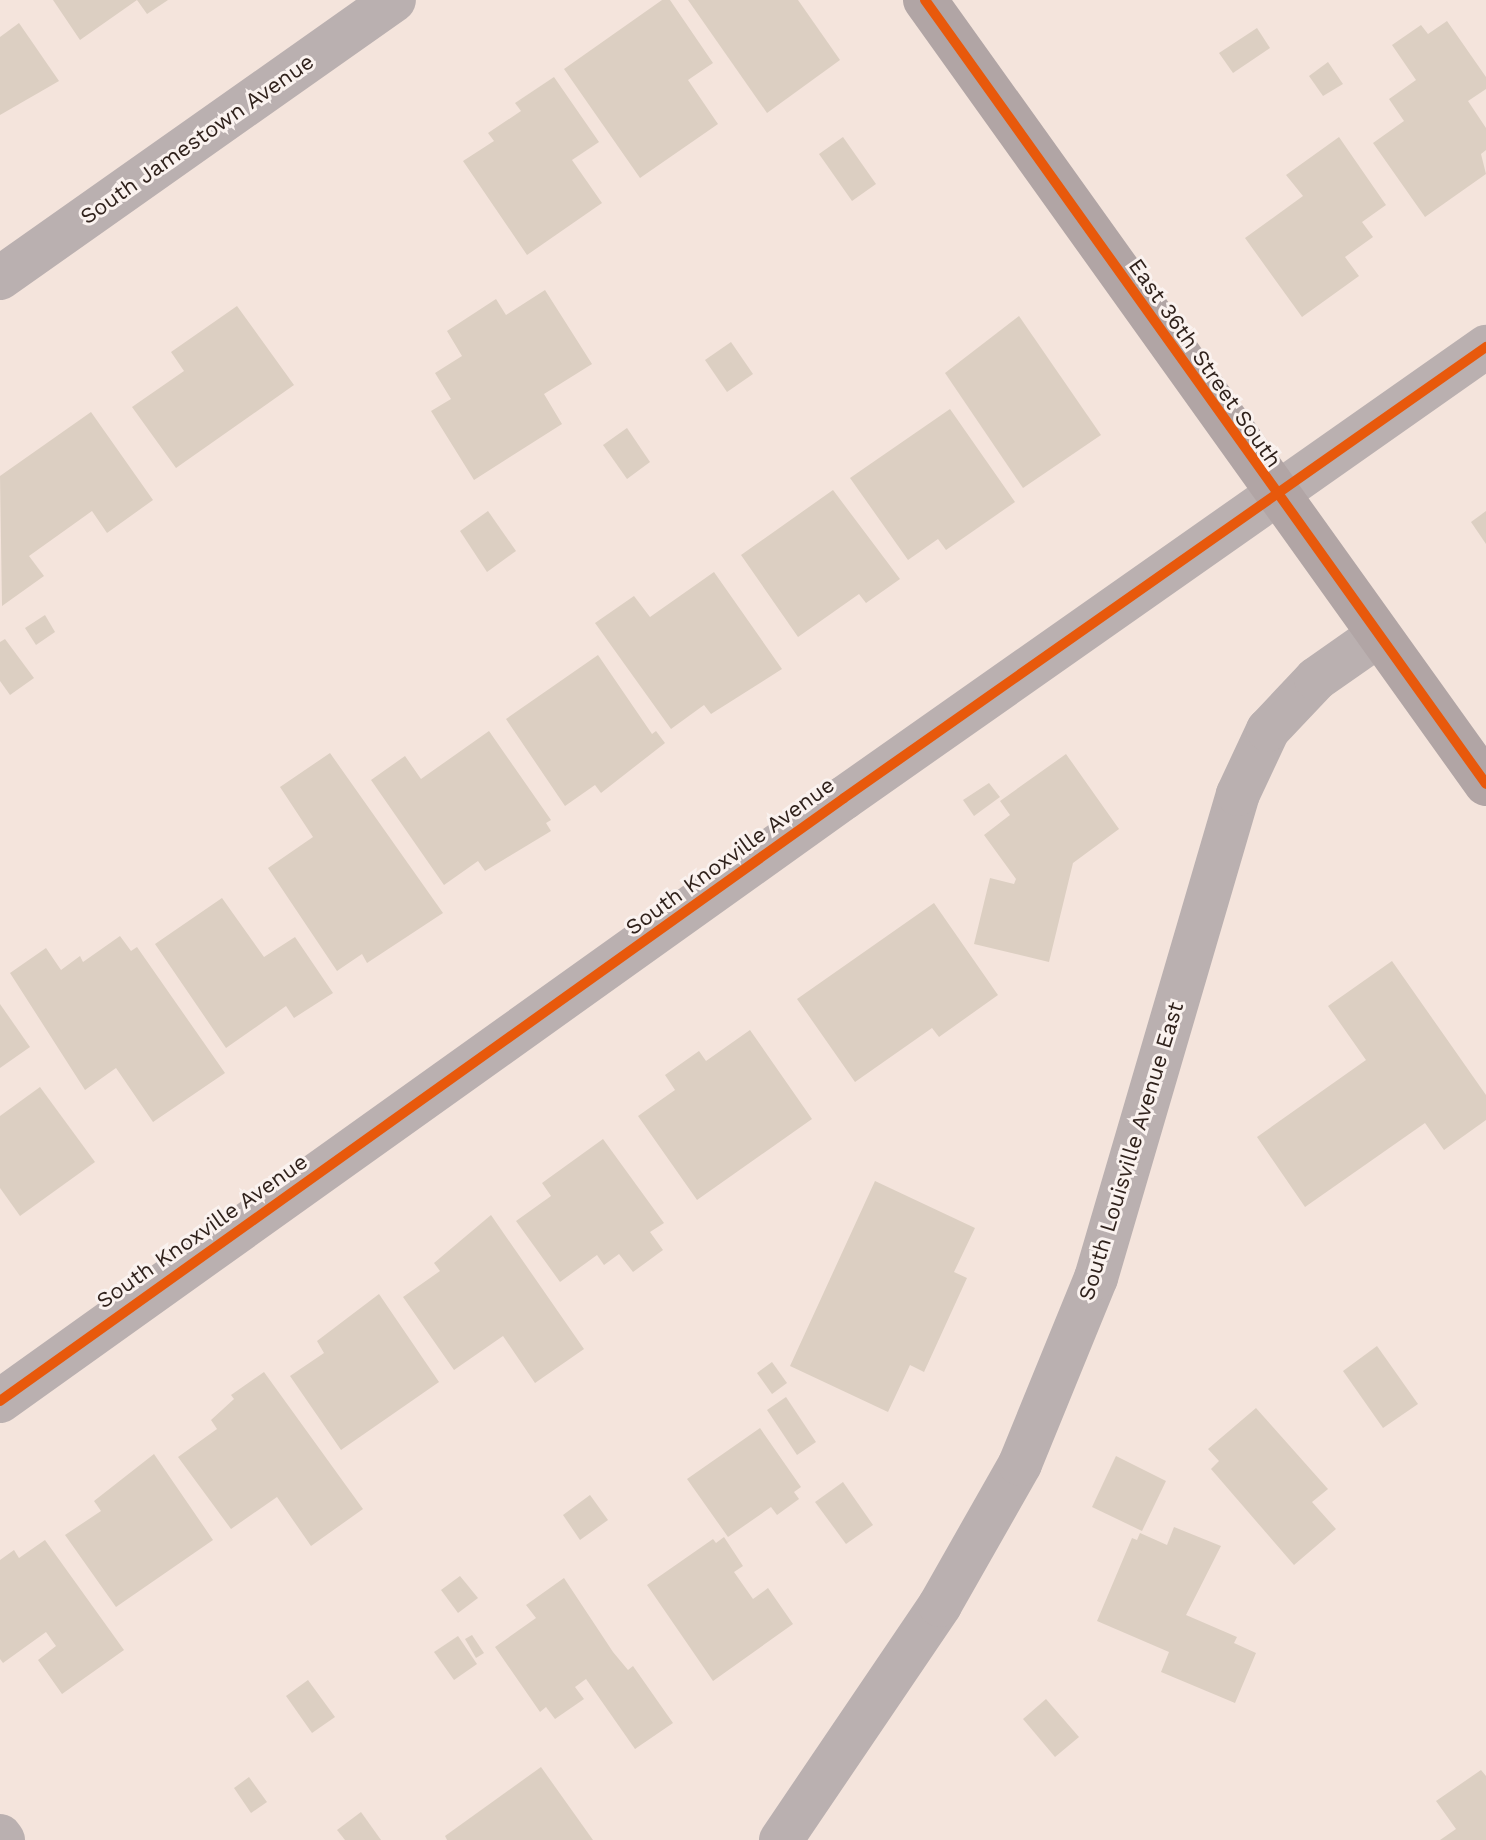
<!DOCTYPE html>
<html>
<head>
<meta charset="utf-8">
<style>
	body { margin:0 }
	#map { position:relative; width:1486px; height:1840px; overflow:hidden; background:#f4e4dc; font-family:"Work Sans",sans-serif }
	div>[style] { position:absolute }
	.building>* { inset:0; background:#dccfc2 }
	.street>* { height:44px; margin:-22px; padding:0 22px; transform-origin:22px; border-radius:22px; background:#bab0b0 }
	.secondary>* { height:44px; margin:-22px; padding:0 22px; transform-origin:22px; border-radius:22px; background:#b1a5a5 }
	.cycleway>* { height:10px; margin:-5px; padding:0 5px; transform-origin:5px; border-radius:5px; background:#e8590c }
	span { translate:-50% -50%; white-space:nowrap; text-align:center; line-height:1.15; -webkit-text-stroke:6px #faf2ef; paint-order:stroke }
	.street-label { font-size:22px; color:#30221c }
</style>
</head>
<body>
<div id="map">
	<div class="building">
		<div style="clip-path:polygon(53px 0,168px 0,147px 14px,137px 0,80px 40px)"></div>
		<div style="clip-path:polygon(662px 0,670px 0,713px 63px,688px 80px,718px 124px,640px 178px,564px 69px)"></div>
		<div style="clip-path:polygon(688px 0,798px 0,840px 60px,767px 113px)"></div>
		<div style="clip-path:polygon(1447px 21px,1486px 77px,1486px 89px,1468px 101px,1486px 128px,1486px 150px,1481px 154px,1486px 174px,1425px 217px,1373px 143px,1404px 121px,1389px 99px,1416px 80px,1392px 45px,1421px 25px,1428px 34px)"></div>
		<div style="clip-path:polygon(19px 23px,59px 81px,0 115px,0 37px)"></div>
		<div style="clip-path:polygon(1257px 28px,1270px 48px,1233px 73px,1219px 53px)"></div>
		<div style="clip-path:polygon(1328px 62px,1343px 84px,1323px 96px,1309px 76px)"></div>
		<div style="clip-path:polygon(554px 77px,599px 142px,572px 160px,602px 203px,527px 255px,463px 161px,494px 141px,488px 133px,521px 111px,515px 103px)"></div>
		<div style="clip-path:polygon(843px 137px,876px 184px,852px 201px,819px 154px)"></div>
		<div style="clip-path:polygon(1339px 137px,1386px 205px,1362px 222px,1373px 237px,1345px 257px,1359px 276px,1302px 317px,1245px 238px,1303px 196px,1286px 175px)"></div>
		<div style="clip-path:polygon(545px 290px,592px 364px,544px 394px,562px 424px,474px 480px,431px 411px,451px 399px,435px 373px,462px 356px,447px 331px,496px 299px,506px 315px)"></div>
		<div style="clip-path:polygon(237px 306px,294px 385px,176px 468px,132px 407px,184px 371px,171px 352px)"></div>
		<div style="clip-path:polygon(1019px 316px,1101px 435px,1023px 488px,945px 373px)"></div>
		<div style="clip-path:polygon(731px 342px,753px 374px,727px 392px,705px 360px)"></div>
		<div style="clip-path:polygon(950px 409px,1015px 502px,946px 550px,938px 539px,908px 560px,850px 478px)"></div>
		<div style="clip-path:polygon(91px 412px,153px 500px,107px 533px,92px 511px,29px 556px,44px 576px,2px 606px,0 476px)"></div>
		<div style="clip-path:polygon(627px 428px,650px 462px,627px 479px,603px 445px)"></div>
		<div style="clip-path:polygon(833px 490px,900px 579px,866px 603px,859px 594px,798px 637px,741px 555px)"></div>
		<div style="clip-path:polygon(488px 511px,516px 551px,487px 572px,460px 531px)"></div>
		<div style="clip-path:polygon(1486px 511px,1486px 544px,1471px 522px)"></div>
		<div style="clip-path:polygon(714px 572px,782px 669px,711px 714px,704px 705px,671px 729px,595px 623px,634px 596px,650px 617px)"></div>
		<div style="clip-path:polygon(45px 615px,55px 632px,36px 645px,25px 628px)"></div>
		<div style="clip-path:polygon(5px 639px,34px 678px,10px 695px,0 681px,0 642px)"></div>
		<div style="clip-path:polygon(598px 655px,652px 734px,656px 731px,665px 743px,601px 793px,595px 785px,565px 806px,506px 719px)"></div>
		<div style="clip-path:polygon(489px 731px,551px 820px,546px 823px,551px 831px,485px 871px,478px 861px,444px 885px,371px 780px,405px 756px,421px 779px)"></div>
		<div style="clip-path:polygon(330px 753px,443px 913px,367px 963px,362px 954px,337px 971px,268px 868px,313px 837px,280px 787px)"></div>
		<div style="clip-path:polygon(1066px 754px,1119px 829px,1073px 863px,1049px 962px,974px 944px,990px 878px,1014px 884px,1016px 879px,984px 835px,1010px 815px,1000px 801px)"></div>
		<div style="clip-path:polygon(989px 783px,1000px 797px,974px 816px,963px 800px)"></div>
		<div style="clip-path:polygon(222px 898px,264px 957px,295px 937px,333px 993px,294px 1018px,286px 1006px,226px 1048px,155px 944px)"></div>
		<div style="clip-path:polygon(934px 903px,998px 995px,939px 1037px,932px 1028px,855px 1082px,797px 999px)"></div>
		<div style="clip-path:polygon(120px 936px,131px 951px,137px 947px,225px 1073px,153px 1122px,116px 1068px,85px 1090px,10px 973px,46px 948px,61px 970px,80px 956px,83px 962px)"></div>
		<div style="clip-path:polygon(1392px 961px,1486px 1095px,1486px 1120px,1444px 1150px,1425px 1123px,1305px 1207px,1257px 1137px,1366px 1060px,1328px 1006px)"></div>
		<div style="clip-path:polygon(0 1004px,30px 1047px,0 1068px)"></div>
		<div style="clip-path:polygon(750px 1030px,812px 1119px,697px 1200px,638px 1116px,675px 1090px,665px 1075px,699px 1051px,706px 1061px)"></div>
		<div style="clip-path:polygon(40px 1087px,95px 1162px,20px 1216px,0 1188px,0 1116px)"></div>
		<div style="clip-path:polygon(603px 1139px,664px 1223px,650px 1232px,663px 1250px,633px 1272px,619px 1254px,604px 1265px,597px 1255px,560px 1282px,516px 1221px,551px 1196px,542px 1183px)"></div>
		<div style="clip-path:polygon(875px 1181px,975px 1228px,954px 1272px,967px 1278px,924px 1372px,910px 1365px,888px 1412px,790px 1366px)"></div>
		<div style="clip-path:polygon(491px 1215px,584px 1349px,535px 1383px,503px 1336px,454px 1370px,403px 1297px,440px 1271px,434px 1263px)"></div>
		<div style="clip-path:polygon(379px 1294px,439px 1382px,341px 1450px,290px 1376px,324px 1353px,317px 1341px)"></div>
		<div style="clip-path:polygon(1377px 1346px,1418px 1404px,1383px 1428px,1343px 1371px)"></div>
		<div style="clip-path:polygon(772px 1362px,787px 1383px,772px 1394px,757px 1373px)"></div>
		<div style="clip-path:polygon(264px 1372px,363px 1509px,311px 1546px,277px 1497px,231px 1529px,178px 1457px,217px 1429px,211px 1420px,234px 1399px,231px 1395px)"></div>
		<div style="clip-path:polygon(786px 1397px,816px 1442px,797px 1455px,767px 1410px)"></div>
		<div style="clip-path:polygon(1256px 1408px,1328px 1489px,1312px 1502px,1336px 1529px,1294px 1565px,1211px 1469px,1219px 1461px,1208px 1449px)"></div>
		<div style="clip-path:polygon(760px 1428px,801px 1487px,794px 1492px,799px 1499px,777px 1515px,771px 1507px,728px 1537px,687px 1479px)"></div>
		<div style="clip-path:polygon(154px 1454px,213px 1540px,116px 1607px,65px 1535px,101px 1511px,94px 1501px)"></div>
		<div style="clip-path:polygon(1116px 1456px,1166px 1481px,1142px 1531px,1092px 1507px)"></div>
		<div style="clip-path:polygon(843px 1482px,873px 1525px,846px 1544px,815px 1502px)"></div>
		<div style="clip-path:polygon(590px 1495px,608px 1520px,580px 1540px,563px 1515px)"></div>
		<div style="clip-path:polygon(1174px 1527px,1221px 1546px,1186px 1615px,1237px 1637px,1234px 1643px,1256px 1653px,1235px 1703px,1161px 1672px,1169px 1652px,1097px 1621px,1132px 1538px,1137px 1540px,1140px 1533px,1167px 1545px)"></div>
		<div style="clip-path:polygon(724px 1537px,743px 1566px,734px 1572px,753px 1599px,768px 1588px,793px 1624px,713px 1681px,647px 1585px,713px 1539px,716px 1543px)"></div>
		<div style="clip-path:polygon(45px 1540px,124px 1650px,62px 1694px,38px 1660px,56px 1646px,46px 1632px,3px 1663px,0 1659px,0 1560px,14px 1550px,19px 1558px)"></div>
		<div style="clip-path:polygon(460px 1576px,478px 1598px,458px 1613px,441px 1590px)"></div>
		<div style="clip-path:polygon(564px 1578px,613px 1652px,628px 1670px,633px 1666px,673px 1723px,635px 1749px,586px 1679px,575px 1687px,584px 1699px,555px 1719px,546px 1707px,540px 1712px,495px 1647px,536px 1618px,526px 1605px)"></div>
		<div style="clip-path:polygon(472px 1635px,484px 1653px,476px 1658px,465px 1639px)"></div>
		<div style="clip-path:polygon(458px 1636px,477px 1664px,454px 1680px,434px 1652px)"></div>
		<div style="clip-path:polygon(308px 1680px,335px 1717px,312px 1733px,286px 1696px)"></div>
		<div style="clip-path:polygon(1046px 1699px,1079px 1737px,1055px 1757px,1023px 1719px)"></div>
		<div style="clip-path:polygon(541px 1767px,593px 1840px,447px 1840px,445px 1836px)"></div>
		<div style="clip-path:polygon(1481px 1770px,1486px 1776px,1486px 1840px,1440px 1840px,1456px 1829px,1436px 1801px)"></div>
		<div style="clip-path:polygon(249px 1777px,267px 1802px,251px 1813px,234px 1788px)"></div>
		<div style="clip-path:polygon(361px 1812px,381px 1840px,345px 1840px,337px 1830px)"></div>
	</div>
	<div class="street">
		<div style="left:0;top:278px;width:482px;rotate:-35.2deg"></div>
		<div style="left:0;top:1401px;width:1037px;rotate:-35.54deg"></div>
		<div style="left:844px;top:798px;width:785px;rotate:-35.09deg"></div>
		<div style="left:0;top:1836px;width:5px;rotate:53deg"></div>
		<div style="left:781px;top:1840px;width:284px;rotate:-55.9deg"></div>
		<div style="left:940px;top:1605px;width:162px;rotate:-60.4deg"></div>
		<div style="left:1020px;top:1464px;width:201px;rotate:-67.8deg"></div>
		<div style="left:1096px;top:1278px;width:504px;rotate:-73.65deg"></div>
		<div style="left:1238px;top:794px;width:71px;rotate:-64.9deg"></div>
		<div style="left:1268px;top:730px;width:70px;rotate:-46.7deg"></div>
		<div style="left:1316px;top:679px;width:73px;rotate:-35deg"></div>
	</div>
	<div class="secondary">
		<div style="left:925px;top:0;width:964px;rotate:54.41deg"></div>
	</div>
	<div class="cycleway">
		<div style="left:925px;top:0;width:964px;rotate:54.41deg"></div>
		<div style="left:0;top:1401px;width:1037px;rotate:-35.54deg"></div>
		<div style="left:844px;top:798px;width:785px;rotate:-35.09deg"></div>
	</div>
	<div class="street-label">
		<span style="left:197px;top:139px;rotate:-35deg">South Jamestown Avenue</span>
		<span style="left:1205px;top:363px;rotate:55deg">East 36th Street South</span>
		<span style="left:730px;top:856px;rotate:-36deg">South Knoxville Avenue</span>
		<span style="left:1131px;top:1151px;rotate:-73deg">South Louisville Avenue East</span>
		<span style="left:202px;top:1231px;rotate:-35deg">South Knoxville Avenue</span>
	</div>
</div>
</body>
</html>
